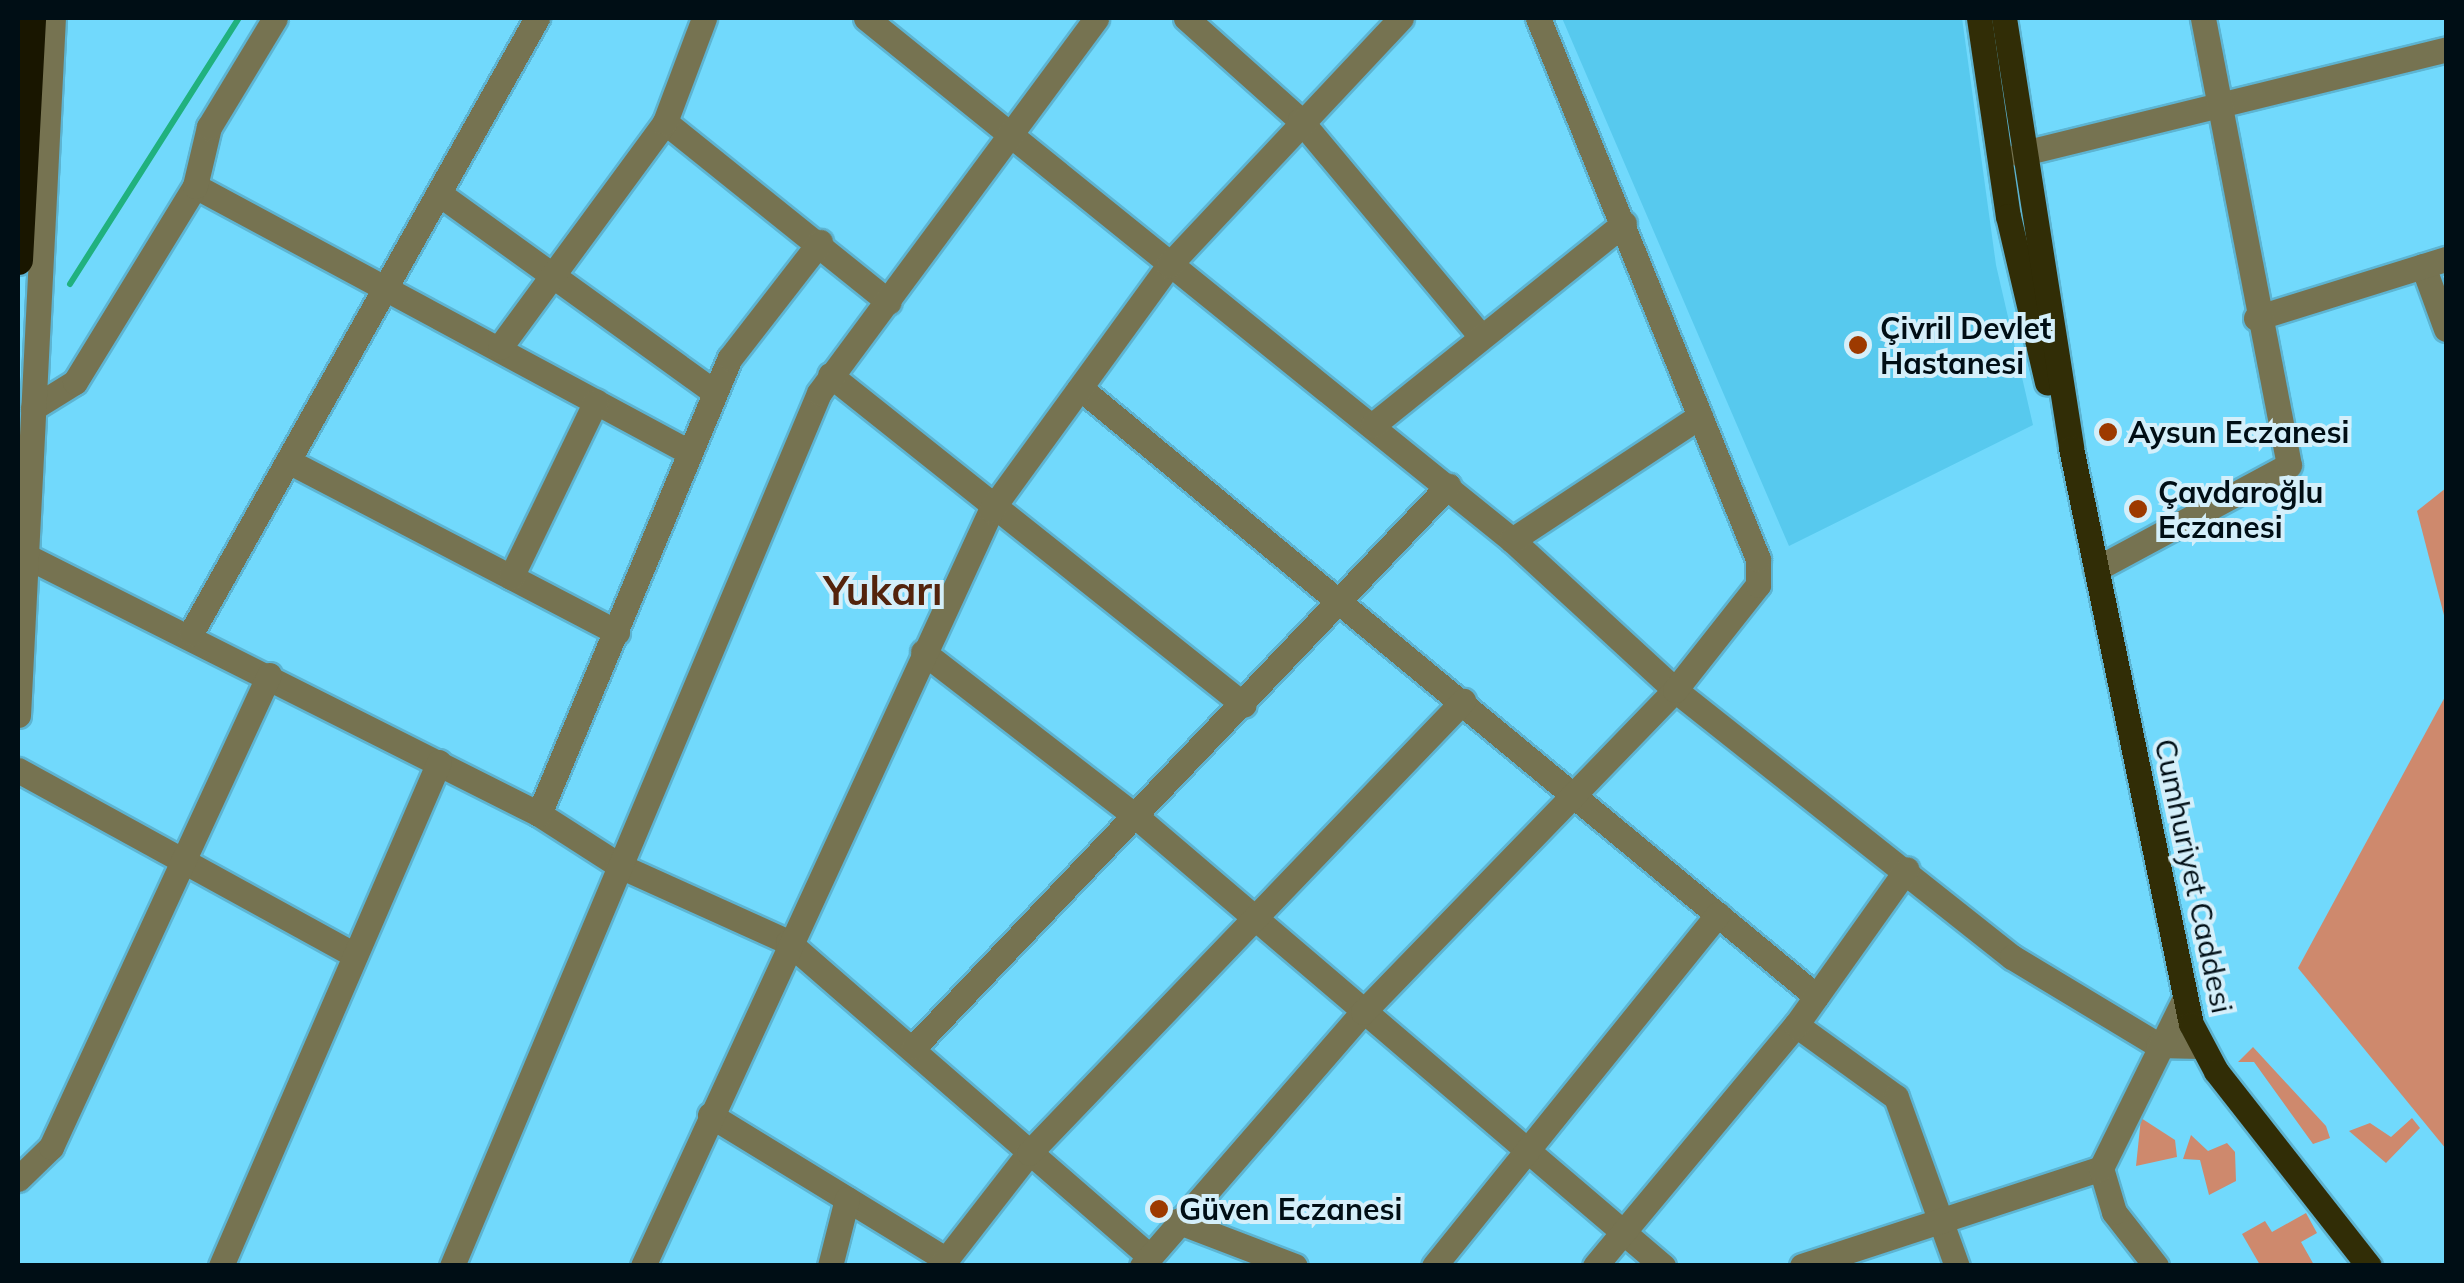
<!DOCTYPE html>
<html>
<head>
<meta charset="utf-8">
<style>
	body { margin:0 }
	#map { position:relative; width:2464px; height:1283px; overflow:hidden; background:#71d9fc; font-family:Mulish,sans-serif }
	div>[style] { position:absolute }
	.built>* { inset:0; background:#57c9ee }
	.green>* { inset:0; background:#ce896d }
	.stream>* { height:6px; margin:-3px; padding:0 3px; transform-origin:3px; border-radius:3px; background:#20b17e }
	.roads { filter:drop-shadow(2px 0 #5db4d2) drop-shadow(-2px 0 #5db4d2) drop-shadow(0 2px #5db4d2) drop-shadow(0 -2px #5db4d2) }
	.minor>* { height:25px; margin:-12.5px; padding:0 12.5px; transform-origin:12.5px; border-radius:12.5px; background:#767351 }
	.major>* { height:25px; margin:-12.5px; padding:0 12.5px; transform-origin:12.5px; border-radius:12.5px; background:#312d06 }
	.highway>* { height:30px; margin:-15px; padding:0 15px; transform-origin:15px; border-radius:15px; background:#191600 }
	.dots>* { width:28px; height:28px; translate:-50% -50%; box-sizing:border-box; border:5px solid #d4effa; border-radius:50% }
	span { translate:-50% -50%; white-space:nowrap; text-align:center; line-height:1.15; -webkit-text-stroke:8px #d4effa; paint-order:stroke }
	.poi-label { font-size:30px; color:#000e15; font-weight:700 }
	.left { translate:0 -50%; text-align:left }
	.street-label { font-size:30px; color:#000e15 }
	.district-label { font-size:40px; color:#53230c; font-weight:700 }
	.frame { position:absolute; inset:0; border:20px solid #000e15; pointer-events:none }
</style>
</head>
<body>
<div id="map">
	<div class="built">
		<div style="clip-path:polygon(1562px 18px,1962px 18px,1996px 265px,2033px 425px,1789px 546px)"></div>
	</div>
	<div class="green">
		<div style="clip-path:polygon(2446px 488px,2446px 623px,2417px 511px)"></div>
		<div style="clip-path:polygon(2446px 695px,2446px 1149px,2298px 968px)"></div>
		<div style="clip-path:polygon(2253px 1047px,2326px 1126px,2330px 1138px,2313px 1144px,2254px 1062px,2238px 1062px)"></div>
		<div style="clip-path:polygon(2141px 1118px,2175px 1140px,2177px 1157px,2136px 1166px)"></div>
		<div style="clip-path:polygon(2412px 1118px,2420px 1128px,2386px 1163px,2349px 1131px,2370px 1123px,2391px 1137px)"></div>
		<div style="clip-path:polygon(2191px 1135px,2208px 1151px,2227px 1143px,2235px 1152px,2236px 1181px,2209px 1195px,2200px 1160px,2183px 1159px)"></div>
		<div style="clip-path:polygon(2306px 1213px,2317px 1233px,2301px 1242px,2314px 1265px,2260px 1265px,2242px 1234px,2265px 1221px,2272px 1232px)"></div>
	</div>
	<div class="stream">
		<div style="left:70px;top:284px;width:315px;rotate:-57.6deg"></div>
	</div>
	<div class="roads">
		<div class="minor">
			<div style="left:866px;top:18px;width:831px;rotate:38.94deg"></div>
			<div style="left:1512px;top:540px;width:222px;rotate:42.6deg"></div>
			<div style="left:1675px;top:690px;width:430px;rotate:38.4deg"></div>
			<div style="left:2012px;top:957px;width:170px;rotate:31.1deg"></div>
			<div style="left:2158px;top:1045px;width:42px;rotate:1.4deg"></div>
			<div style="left:1186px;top:18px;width:153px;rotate:41.8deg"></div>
			<div style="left:1300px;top:120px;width:280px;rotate:50.1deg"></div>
			<div style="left:665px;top:122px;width:287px;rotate:38.8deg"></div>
			<div style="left:2020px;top:154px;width:439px;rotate:-13.8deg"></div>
			<div style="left:195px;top:186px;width:561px;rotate:28.3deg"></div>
			<div style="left:441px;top:195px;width:337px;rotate:35.8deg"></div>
			<div style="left:2423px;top:266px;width:67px;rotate:69.9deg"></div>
			<div style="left:2256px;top:318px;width:199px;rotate:-17.3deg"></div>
			<div style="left:500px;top:347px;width:279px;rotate:-53.7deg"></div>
			<div style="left:665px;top:122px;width:111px;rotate:-69.4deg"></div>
			<div style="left:830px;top:375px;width:529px;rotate:38.56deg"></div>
			<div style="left:1080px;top:388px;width:955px;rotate:39.56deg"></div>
			<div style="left:33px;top:408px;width:49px;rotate:-31.8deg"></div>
			<div style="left:75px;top:382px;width:230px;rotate:-58.5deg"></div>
			<div style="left:195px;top:186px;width:61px;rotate:-76.7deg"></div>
			<div style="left:209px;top:127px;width:127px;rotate:-58.8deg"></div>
			<div style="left:1373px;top:425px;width:322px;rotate:-38.8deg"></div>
			<div style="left:288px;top:461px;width:371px;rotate:27.5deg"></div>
			<div style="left:1512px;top:540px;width:225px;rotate:-33.4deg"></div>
			<div style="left:26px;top:556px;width:574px;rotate:26.7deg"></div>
			<div style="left:539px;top:814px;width:96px;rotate:32.7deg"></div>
			<div style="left:620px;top:866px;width:184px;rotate:24.3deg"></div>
			<div style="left:788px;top:942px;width:478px;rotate:41deg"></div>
			<div style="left:2096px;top:569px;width:219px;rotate:-28.3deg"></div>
			<div style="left:2289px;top:465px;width:455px;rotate:-100.9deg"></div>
			<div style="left:511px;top:577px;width:195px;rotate:-64.2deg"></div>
			<div style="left:191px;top:633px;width:706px;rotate:-60.64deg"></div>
			<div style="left:923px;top:652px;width:273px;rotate:37.7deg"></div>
			<div style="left:1139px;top:819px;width:689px;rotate:40.47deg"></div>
			<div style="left:18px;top:715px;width:698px;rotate:-87.13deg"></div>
			<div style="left:18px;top:770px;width:384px;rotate:28.8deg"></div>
			<div style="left:539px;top:814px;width:494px;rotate:-67.3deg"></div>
			<div style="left:730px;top:358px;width:147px;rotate:-52.2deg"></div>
			<div style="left:1796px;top:1025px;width:123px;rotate:35.8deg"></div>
			<div style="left:1896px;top:1097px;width:180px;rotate:70.2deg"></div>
			<div style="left:914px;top:1047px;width:775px;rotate:-46.41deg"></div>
			<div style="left:710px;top:1115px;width:276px;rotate:31.5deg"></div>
			<div style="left:18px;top:1179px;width:46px;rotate:-44.1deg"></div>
			<div style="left:51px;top:1147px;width:520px;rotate:-65.21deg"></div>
			<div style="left:1177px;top:1221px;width:126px;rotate:20.9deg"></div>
			<div style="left:221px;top:1266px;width:549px;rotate:-66.61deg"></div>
			<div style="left:452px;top:1266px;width:947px;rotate:-67.2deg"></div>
			<div style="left:819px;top:393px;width:466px;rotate:-53.5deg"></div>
			<div style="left:643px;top:1266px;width:832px;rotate:-65.28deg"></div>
			<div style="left:991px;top:510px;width:303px;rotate:-54deg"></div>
			<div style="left:1169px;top:265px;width:339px;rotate:-46.8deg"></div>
			<div style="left:830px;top:1266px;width:69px;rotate:-75.8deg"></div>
			<div style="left:941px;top:1266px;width:143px;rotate:-52.1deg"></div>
			<div style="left:1029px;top:1153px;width:627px;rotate:-46.16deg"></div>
			<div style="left:1142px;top:1266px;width:337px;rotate:-49deg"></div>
			<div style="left:1363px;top:1012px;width:448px;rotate:-45.9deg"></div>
			<div style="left:1675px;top:690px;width:134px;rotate:-51.7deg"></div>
			<div style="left:1758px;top:585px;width:26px;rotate:-90deg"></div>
			<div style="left:1758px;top:559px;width:584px;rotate:-112.13deg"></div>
			<div style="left:1434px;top:1266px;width:452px;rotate:-51.1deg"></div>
			<div style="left:1595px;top:1266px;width:314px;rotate:-50.2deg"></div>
			<div style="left:1796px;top:1025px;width:191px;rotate:-54.6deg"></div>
			<div style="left:1802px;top:1266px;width:315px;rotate:-18.1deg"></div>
			<div style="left:2156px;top:1266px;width:68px;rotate:-127.9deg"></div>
			<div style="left:2114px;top:1212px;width:46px;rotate:-106.5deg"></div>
			<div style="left:2101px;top:1168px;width:187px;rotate:-63.7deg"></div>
		</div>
		<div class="major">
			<div style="left:1979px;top:18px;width:200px;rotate:81.7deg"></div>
			<div style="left:2008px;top:216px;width:171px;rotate:76.8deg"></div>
			<div style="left:2004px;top:18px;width:435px;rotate:81.1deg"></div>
			<div style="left:2071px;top:448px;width:588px;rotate:78.23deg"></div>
			<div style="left:2191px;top:1024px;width:53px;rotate:62deg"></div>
			<div style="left:2216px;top:1071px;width:248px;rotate:51.9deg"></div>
		</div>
		<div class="highway">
			<div style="left:18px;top:260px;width:242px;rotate:-86.9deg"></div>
		</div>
	</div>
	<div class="dots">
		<div style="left:1858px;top:345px;background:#9d3a00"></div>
		<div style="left:2108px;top:432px;background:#9d3a00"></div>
		<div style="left:2138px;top:509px;background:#9d3a00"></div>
		<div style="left:1159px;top:1209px;background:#9d3a00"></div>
	</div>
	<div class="poi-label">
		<span class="left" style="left:1880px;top:345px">Çivril Devlet<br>Hastanesi</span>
		<span class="left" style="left:2128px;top:432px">Aysun Eczanesi</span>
		<span class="left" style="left:2158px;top:509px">Çavdaroğlu<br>Eczanesi</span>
		<span class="left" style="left:1179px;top:1209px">Güven Eczanesi</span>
	</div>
	<div class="street-label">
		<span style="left:2194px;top:876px;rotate:78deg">Cumhuriyet Caddesi</span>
	</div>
	<div class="district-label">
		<span style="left:883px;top:590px">Yukarı</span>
	</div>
	<div class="frame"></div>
</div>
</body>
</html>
